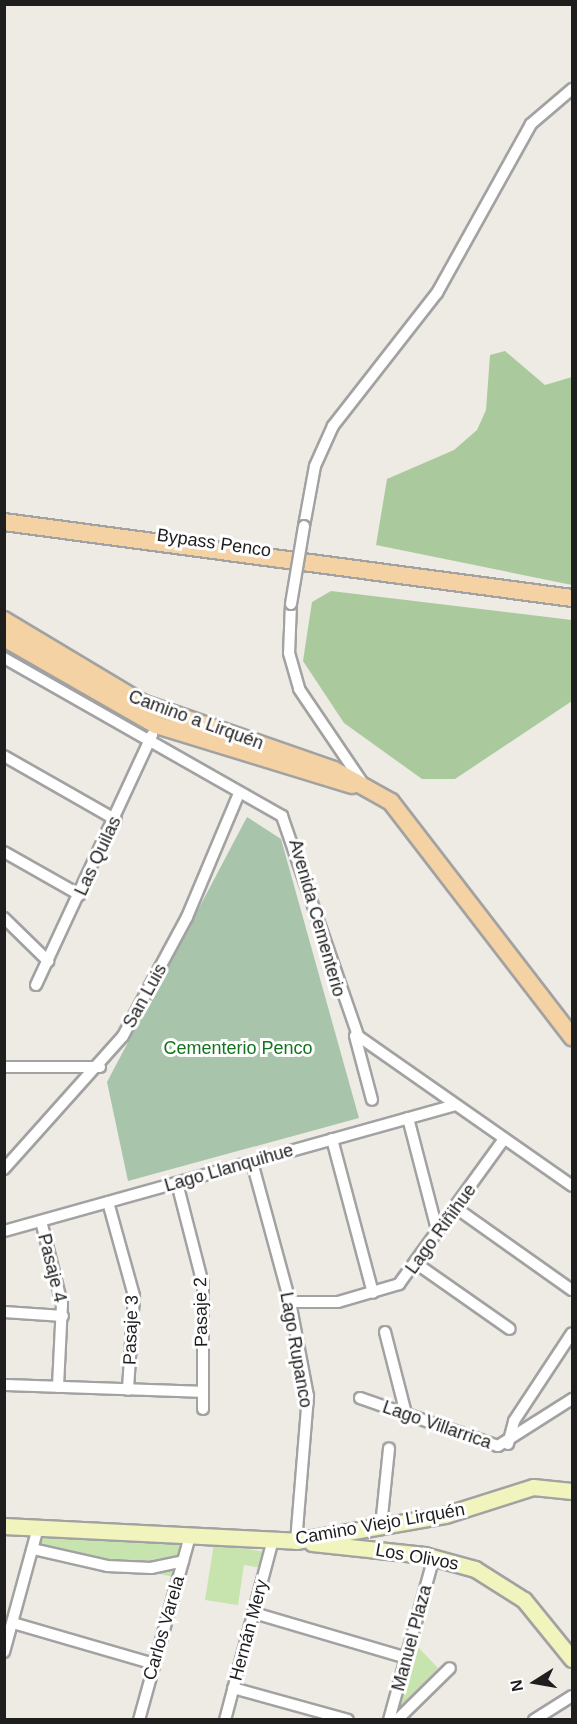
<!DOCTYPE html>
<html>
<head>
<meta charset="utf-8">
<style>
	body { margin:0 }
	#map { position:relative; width:577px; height:1724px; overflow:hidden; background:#eeebe5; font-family:Helvetica,sans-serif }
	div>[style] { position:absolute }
	.grass>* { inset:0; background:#c8e4ae }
	.forest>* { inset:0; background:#aaca9d }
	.cemetery>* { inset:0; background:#a8c5ac }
	.roads { filter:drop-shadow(2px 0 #a2a2a2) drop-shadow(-2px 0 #a2a2a2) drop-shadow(0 2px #a2a2a2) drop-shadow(0 -2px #a2a2a2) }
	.street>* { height:10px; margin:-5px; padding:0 5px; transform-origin:5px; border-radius:5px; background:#fff }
	.secondary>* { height:15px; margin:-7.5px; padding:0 7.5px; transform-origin:7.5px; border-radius:7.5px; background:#f1f4bd }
	.primary>* { height:16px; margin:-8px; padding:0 8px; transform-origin:8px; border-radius:8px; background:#f4d2a4 }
	.bridges { filter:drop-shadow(2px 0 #a2a2a2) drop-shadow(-2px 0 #a2a2a2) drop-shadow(0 2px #a2a2a2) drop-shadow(0 -2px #a2a2a2) }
	.street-bridge>* { height:10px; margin:-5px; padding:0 5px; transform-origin:5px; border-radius:5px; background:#fff }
	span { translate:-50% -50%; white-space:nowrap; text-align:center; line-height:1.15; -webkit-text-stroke:6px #fff; paint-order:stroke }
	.street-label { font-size:18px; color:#1e1e1e }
	.park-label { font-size:18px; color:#14731d }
	.frame { position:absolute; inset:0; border:6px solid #1e1e1e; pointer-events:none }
	.north { position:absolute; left:505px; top:1652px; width:60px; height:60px; -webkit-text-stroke:4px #fff; paint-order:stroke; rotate:259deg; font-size:16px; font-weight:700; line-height:24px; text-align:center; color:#1e1e1e }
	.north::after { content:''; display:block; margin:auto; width:21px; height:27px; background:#1e1e1e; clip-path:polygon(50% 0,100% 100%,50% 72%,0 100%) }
</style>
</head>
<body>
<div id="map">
	<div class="grass">
		<div style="clip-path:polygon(40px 1537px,184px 1544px,173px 1577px,39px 1547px)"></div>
		<div style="clip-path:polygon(214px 1543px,265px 1552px,262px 1568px,244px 1565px,238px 1605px,205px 1600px)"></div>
		<div style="clip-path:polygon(416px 1645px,438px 1668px,398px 1712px)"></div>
	</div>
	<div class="forest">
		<div style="clip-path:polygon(505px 351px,545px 385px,572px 377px,572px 585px,376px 545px,387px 479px,454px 450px,477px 430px,486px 410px,490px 355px)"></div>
		<div style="clip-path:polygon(331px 591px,572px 620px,572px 701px,455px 779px,422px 779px,344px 723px,303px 661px,312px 602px)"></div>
	</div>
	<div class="cemetery">
		<div style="clip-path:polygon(247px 817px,281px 839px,359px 1118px,128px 1181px,107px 1082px)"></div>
	</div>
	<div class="roads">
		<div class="street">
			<div style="left:304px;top:526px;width:61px;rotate:-79.6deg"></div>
			<div style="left:315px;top:466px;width:44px;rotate:-65.8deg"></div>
			<div style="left:333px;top:426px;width:169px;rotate:-52deg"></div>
			<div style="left:437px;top:293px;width:193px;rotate:-60.9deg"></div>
			<div style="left:531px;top:124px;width:54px;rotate:-40.5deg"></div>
			<div style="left:291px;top:604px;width:49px;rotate:92.3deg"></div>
			<div style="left:289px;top:653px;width:37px;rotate:74deg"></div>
			<div style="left:299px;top:689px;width:116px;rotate:55.9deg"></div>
			<div style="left:4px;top:658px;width:320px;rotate:29.6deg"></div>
			<div style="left:282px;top:816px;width:233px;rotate:70.9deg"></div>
			<div style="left:358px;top:1036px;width:261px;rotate:35deg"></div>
			<div style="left:4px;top:756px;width:129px;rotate:29.7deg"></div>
			<div style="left:4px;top:852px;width:87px;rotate:29.5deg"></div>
			<div style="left:4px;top:918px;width:62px;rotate:44.3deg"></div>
			<div style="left:36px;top:985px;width:276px;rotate:-65.1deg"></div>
			<div style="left:355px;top:1036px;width:66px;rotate:75.1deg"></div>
			<div style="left:4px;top:1067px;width:96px"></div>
			<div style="left:408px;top:1118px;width:119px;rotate:75.4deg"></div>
			<div style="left:332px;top:1139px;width:159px;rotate:75.1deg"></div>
			<div style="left:252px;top:1162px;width:145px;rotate:74.8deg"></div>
			<div style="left:290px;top:1302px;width:96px;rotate:79.2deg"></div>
			<div style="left:308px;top:1396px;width:145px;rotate:94.7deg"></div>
			<div style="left:4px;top:1169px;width:178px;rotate:-48.2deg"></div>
			<div style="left:123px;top:1036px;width:135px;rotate:-61.7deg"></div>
			<div style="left:187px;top:917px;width:134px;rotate:-67.2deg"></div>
			<div style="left:177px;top:1183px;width:104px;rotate:75.6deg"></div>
			<div style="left:203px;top:1284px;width:125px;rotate:90deg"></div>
			<div style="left:108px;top:1202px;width:98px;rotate:74.5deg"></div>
			<div style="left:134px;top:1296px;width:94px;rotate:93.7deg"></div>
			<div style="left:456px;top:1208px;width:142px;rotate:35.3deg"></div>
			<div style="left:41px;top:1221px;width:86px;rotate:75.8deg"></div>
			<div style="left:62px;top:1304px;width:83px;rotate:92.8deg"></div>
			<div style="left:4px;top:1231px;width:467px;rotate:-15.6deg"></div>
			<div style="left:417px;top:1264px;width:113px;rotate:35deg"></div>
			<div style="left:290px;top:1302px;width:48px"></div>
			<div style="left:338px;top:1302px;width:64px;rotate:-16.4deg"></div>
			<div style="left:399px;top:1284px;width:179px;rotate:-54.1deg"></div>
			<div style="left:4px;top:1312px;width:59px;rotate:3.9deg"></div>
			<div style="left:385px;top:1332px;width:85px;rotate:75.6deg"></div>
			<div style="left:4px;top:1385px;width:198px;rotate:2deg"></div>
			<div style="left:360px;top:1398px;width:146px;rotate:19.2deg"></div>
			<div style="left:498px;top:1446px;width:88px;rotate:-32.4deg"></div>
			<div style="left:508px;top:1444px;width:24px;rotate:-75deg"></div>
			<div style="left:514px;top:1421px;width:105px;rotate:-56.6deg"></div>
			<div style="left:381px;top:1526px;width:78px;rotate:-84.1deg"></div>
			<div style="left:33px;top:1549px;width:76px;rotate:12.9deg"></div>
			<div style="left:107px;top:1566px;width:44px;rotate:2.6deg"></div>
			<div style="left:151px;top:1568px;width:33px;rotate:-12deg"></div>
			<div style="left:254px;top:1613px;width:159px;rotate:16.4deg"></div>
			<div style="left:13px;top:1623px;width:147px;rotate:16.2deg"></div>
			<div style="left:4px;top:1652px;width:129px;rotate:-74.7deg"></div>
			<div style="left:233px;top:1688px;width:119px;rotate:15.5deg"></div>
			<div style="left:139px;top:1720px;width:191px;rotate:-74.5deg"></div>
			<div style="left:225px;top:1720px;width:186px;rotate:-75.1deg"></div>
			<div style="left:389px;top:1720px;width:169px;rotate:-74.6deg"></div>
			<div style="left:397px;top:1720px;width:74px;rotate:-44.5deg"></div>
			<div style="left:534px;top:1720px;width:45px;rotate:-32.3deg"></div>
		</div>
		<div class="secondary">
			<div style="left:4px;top:1526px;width:292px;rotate:2.9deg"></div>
			<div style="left:296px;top:1541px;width:151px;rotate:-9.9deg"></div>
			<div style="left:445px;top:1515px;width:92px;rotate:-17.7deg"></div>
			<div style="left:533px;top:1487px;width:39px;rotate:6deg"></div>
			<div style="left:312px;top:1543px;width:113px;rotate:6.1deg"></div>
			<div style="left:424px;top:1555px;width:53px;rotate:15.4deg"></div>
			<div style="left:475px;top:1569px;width:58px;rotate:32.3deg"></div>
			<div style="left:524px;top:1600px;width:76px;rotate:50.9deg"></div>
		</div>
		<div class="primary">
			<div style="left:4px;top:522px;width:573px;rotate:7.62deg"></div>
			<div style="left:4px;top:620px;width:161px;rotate:31deg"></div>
			<div style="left:142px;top:703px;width:203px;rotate:19.2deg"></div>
			<div style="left:334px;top:770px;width:65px;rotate:29.3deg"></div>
			<div style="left:391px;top:802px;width:297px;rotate:52.4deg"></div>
			<div style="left:4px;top:638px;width:175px;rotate:29.8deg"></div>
			<div style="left:156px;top:725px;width:205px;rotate:17deg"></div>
		</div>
	</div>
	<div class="bridges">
		<div class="street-bridge">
			<div style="left:291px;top:604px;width:79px;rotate:-80.5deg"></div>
		</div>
	</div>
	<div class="street-label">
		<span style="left:214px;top:543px;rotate:8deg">Bypass Penco</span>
		<span style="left:196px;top:720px;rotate:20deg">Camino a Lirquén</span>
		<span style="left:98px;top:856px;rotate:-65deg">Las Quilas</span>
		<span style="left:317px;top:918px;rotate:74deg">Avenida Cementerio</span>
		<span style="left:145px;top:996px;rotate:-61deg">San Luis</span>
		<span style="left:229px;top:1168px;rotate:-16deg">Lago Llanquihue</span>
		<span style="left:441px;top:1229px;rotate:-54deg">Lago Riñihue</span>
		<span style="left:52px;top:1268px;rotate:76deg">Pasaje 4</span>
		<span style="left:201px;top:1312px;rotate:-91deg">Pasaje 2</span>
		<span style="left:131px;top:1330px;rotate:-88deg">Pasaje 3</span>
		<span style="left:296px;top:1350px;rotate:80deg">Lago Rupanco</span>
		<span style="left:437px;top:1425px;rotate:19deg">Lago Villarrica</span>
		<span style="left:380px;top:1524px;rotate:-10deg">Camino Viejo Lirquén</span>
		<span style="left:417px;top:1557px;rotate:10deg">Los Olivos</span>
		<span style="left:164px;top:1628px;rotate:-74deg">Carlos Varela</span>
		<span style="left:249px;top:1630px;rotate:-75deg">Hernán Mery</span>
		<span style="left:412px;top:1638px;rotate:-75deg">Manuel Plaza</span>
	</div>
	<div class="park-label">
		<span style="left:238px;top:1048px">Cementerio Penco</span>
	</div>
	<div class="frame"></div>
	<div class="north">N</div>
</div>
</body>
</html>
